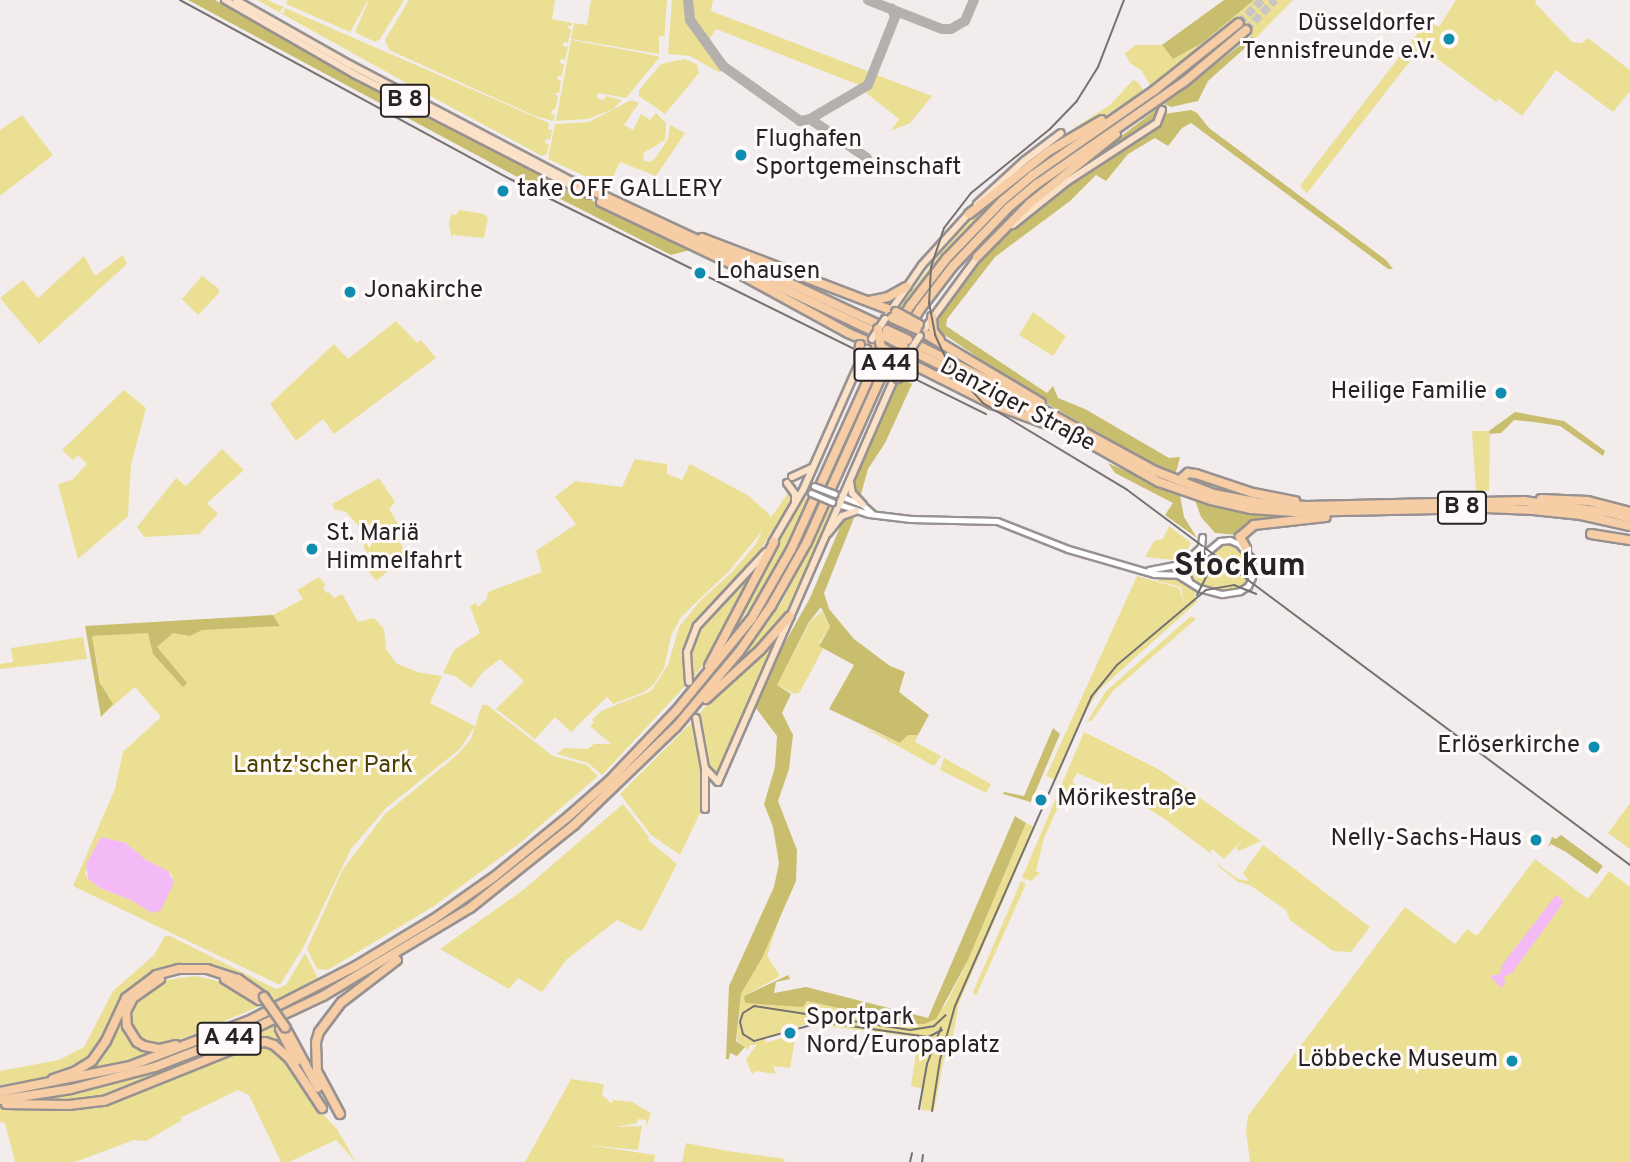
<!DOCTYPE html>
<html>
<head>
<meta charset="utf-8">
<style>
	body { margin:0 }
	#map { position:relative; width:1630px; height:1162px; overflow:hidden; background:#f2edec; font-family:Overpass,sans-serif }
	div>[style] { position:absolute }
	.green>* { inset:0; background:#ebdf94 }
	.forest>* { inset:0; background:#c9bd6e }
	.water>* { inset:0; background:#f3baf6 }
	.taxiway>* { height:10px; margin:-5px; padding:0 5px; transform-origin:5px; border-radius:5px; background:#b4b0ae }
	.primary-tunnel>* { height:6px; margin-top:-3px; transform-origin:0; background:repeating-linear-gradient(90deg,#c9c5c4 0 6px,transparent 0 9px) }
	.highway-tunnel>* { height:8px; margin-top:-4px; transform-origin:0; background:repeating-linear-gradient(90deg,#c9c5c4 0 8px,transparent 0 12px) }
	.roads { filter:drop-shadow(2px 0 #979291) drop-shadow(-2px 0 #979291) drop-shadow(0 2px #979291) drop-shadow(0 -2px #979291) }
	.secondary>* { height:5px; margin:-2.5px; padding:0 2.5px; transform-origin:2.5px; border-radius:2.5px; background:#fff }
	.primary>* { height:6px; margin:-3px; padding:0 3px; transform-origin:3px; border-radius:3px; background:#fae1c8 }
	.highway>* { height:8px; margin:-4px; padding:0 4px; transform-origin:4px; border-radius:4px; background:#f6cda4 }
	.tram>* { height:2px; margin:-1px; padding:0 1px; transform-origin:1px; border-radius:1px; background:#757271 }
	.bridges { filter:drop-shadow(2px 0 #979291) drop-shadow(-2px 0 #979291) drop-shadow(0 2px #979291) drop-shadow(0 -2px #979291) }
	.secondary-bridge>* { height:5px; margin:-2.5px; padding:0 2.5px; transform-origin:2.5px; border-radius:2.5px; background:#fff }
	.primary-bridge>* { height:6px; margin:-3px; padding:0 3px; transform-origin:3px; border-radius:3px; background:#fae1c8 }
	.highway-bridge>* { height:8px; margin:-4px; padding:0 4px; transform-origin:4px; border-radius:4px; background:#f6cda4 }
	.dots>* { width:19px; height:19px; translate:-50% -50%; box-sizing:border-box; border:4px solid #fffaf9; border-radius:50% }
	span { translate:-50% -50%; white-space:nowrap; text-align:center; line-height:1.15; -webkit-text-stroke:6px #fffaf9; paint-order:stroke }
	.shield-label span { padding:2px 5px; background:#fffaf9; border:2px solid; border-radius:5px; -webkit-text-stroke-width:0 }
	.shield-label { font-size:23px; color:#252323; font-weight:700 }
	.poi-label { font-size:24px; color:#252323 }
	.right { translate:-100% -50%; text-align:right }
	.left { translate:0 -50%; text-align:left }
	.street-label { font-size:24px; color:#252323 }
	.park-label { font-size:24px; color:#4a4100 }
	.district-label { font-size:32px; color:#252323; font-weight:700 }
</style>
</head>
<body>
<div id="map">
	<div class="green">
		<div style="clip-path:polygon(257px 0,267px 0,284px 7px,279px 12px,284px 13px,285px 8px,549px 123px,548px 129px,552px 130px,550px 140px,546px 139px,545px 143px,549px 144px,547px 154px,542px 156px,419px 90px)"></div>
		<div style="clip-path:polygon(287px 0,368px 0,350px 32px,286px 4px)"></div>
		<div style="clip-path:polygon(369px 0,404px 0,380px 39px,375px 42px,355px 32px)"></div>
		<div style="clip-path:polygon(409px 0,555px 0,552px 19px,572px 23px,572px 26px,567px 26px,571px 30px,568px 43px,564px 42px,563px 46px,568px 47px,565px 60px,561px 59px,560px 63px,564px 64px,562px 76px,558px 76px,557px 79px,561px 81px,559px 93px,555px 93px,558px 98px,555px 110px,552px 110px,551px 114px,555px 115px,553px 121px,535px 116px,389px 50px,385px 40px)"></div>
		<div style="clip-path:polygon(591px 0,667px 0,663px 55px,664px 36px,659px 36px,659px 54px,571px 39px,574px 23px,587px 25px)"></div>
		<div style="clip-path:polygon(672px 0,685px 0,686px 21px,721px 70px,720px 73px,690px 56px,668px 54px)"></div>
		<div style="clip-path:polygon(693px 0,713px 0,711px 11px,870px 72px,866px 81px,861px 86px,716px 29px,709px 40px,693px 15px)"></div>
		<div style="clip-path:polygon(1254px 0,1293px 0,1255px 39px,1235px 19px,1151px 86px,1141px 70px,1130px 63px,1125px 53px,1136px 45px,1162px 45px,1173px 59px,1202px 43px)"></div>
		<div style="clip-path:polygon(1456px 0,1536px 0,1535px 3px,1572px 42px,1582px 43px,1588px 38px,1630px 70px,1630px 91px,1613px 112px,1556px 70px,1522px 116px,1499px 99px,1496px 102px,1421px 47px,1307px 193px,1300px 186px,1320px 159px,1432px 15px,1432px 23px,1439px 27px)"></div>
		<div style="clip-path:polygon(571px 40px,658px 56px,659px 58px,626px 98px,598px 93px,597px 98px,603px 100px,606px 96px,622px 100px,613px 109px,588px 119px,556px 121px)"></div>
		<div style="clip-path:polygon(684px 59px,697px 64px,699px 73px,665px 114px,639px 96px,639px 90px,661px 64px)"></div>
		<div style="clip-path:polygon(877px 75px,932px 96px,910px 123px,891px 131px,899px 119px,865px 92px)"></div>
		<div style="clip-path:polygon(1133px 80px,1138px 82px,1144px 91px,1015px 173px,1062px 136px,1111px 104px)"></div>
		<div style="clip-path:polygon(631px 100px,639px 103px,624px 125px,633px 130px,641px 114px,650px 120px,656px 113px,666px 123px,665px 140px,643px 153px,644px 161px,651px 162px,656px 157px,668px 139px,670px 125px,685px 133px,656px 176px,620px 162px,608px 187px,548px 159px,555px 124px,589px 122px)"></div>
		<div style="clip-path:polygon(22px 115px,53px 155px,0 196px,0 130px)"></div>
		<div style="clip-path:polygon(1071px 141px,1024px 175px,981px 213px,937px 263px,902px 309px,898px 308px,949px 242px,985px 205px,1026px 170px)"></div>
		<div style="clip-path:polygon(459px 210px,484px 214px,488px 218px,484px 238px,453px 235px,452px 238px,449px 224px,451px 214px,456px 215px)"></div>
		<div style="clip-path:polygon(123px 255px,127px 264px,39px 344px,0 298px,23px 280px,38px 298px,84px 256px,95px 276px)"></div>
		<div style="clip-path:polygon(202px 276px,218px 288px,219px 293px,198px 315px,182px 299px)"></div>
		<div style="clip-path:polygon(1033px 312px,1066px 336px,1053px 356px,1019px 335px)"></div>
		<div style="clip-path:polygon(396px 321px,417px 343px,421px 340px,436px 358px,334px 434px,323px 419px,296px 441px,270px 404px,334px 344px,348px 359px)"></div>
		<div style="clip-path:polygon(124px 390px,146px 408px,131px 465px,128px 516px,78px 559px,58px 484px,72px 480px,87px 464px,78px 455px,73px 460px,62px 450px)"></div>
		<div style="clip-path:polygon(1472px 431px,1489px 431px,1490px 434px,1489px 491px,1476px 491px)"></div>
		<div style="clip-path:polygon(222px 449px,244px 470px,207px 503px,218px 514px,199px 534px,144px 537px,137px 527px,176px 478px,186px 486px)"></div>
		<div style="clip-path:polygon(635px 459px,667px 464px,667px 474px,682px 480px,690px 464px,749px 496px,771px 516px,769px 520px,788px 493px,793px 499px,749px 568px,706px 610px,692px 628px,684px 653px,686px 685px,602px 775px,588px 763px,557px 754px,564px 748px,588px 749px,594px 744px,611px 744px,590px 726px,594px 723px,592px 720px,601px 711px,651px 691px,668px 665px,679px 627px,700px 601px,732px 572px,755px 545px,763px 530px,730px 570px,681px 617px,671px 636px,664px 668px,653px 685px,644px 692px,613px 704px,607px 697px,571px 732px,555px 717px,535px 739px,496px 709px,524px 681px,500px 659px,483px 672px,471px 688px,455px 676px,443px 673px,454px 650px,480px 633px,470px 606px,476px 603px,478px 607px,487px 599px,488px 592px,542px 572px,536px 551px,576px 524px,555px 497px,575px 481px,622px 487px)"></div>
		<div style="clip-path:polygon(379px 478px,395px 502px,389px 509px,401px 529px,397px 534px,406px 556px,376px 581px,361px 561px,369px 556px,363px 546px,380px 531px,374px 524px,359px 526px,346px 512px,334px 509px,332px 504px)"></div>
		<div style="clip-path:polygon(805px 498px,809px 499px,776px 569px,722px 649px,754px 583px)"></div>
		<div style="clip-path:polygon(829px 507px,832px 509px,817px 547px,786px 612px,756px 651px,736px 667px,782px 602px)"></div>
		<div style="clip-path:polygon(1169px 526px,1191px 543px,1185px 554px,1175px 560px,1145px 557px,1154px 541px,1163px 539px)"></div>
		<div style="clip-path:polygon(1226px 541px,1239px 545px,1250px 559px,1250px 579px,1243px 589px,1220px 592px,1192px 581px,1189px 569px,1208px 549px)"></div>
		<div style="clip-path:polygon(755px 571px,717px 644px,693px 679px,690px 658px,696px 634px,717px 608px)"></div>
		<div style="clip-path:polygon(1137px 576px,1179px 588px,1184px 601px,1181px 587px,1158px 581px,1158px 577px,1177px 580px,1194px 590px,1197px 602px,1098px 691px,1079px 724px,1056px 780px,1046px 776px)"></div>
		<div style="clip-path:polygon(evenodd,319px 577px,326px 585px,323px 587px,326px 593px,329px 592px,334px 598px,342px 594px,358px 622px,374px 618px,384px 629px,386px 649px,396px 663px,417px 672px,442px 676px,430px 703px,475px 726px,460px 749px,386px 808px,351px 849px,304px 946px,280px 985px,73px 886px,115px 789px,123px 752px,161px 717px,135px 687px,106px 712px,92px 636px,280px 625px,273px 615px,303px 599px,297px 590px,319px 577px,101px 837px,126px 843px,146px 860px,171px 874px,173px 879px,152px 913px,131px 900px,102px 889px,88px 879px,85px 873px,101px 837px)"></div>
		<div style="clip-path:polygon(822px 611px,830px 628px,819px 643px,824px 647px,800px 692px,795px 694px,777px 685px,810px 622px)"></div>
		<div style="clip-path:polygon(1191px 616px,1196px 619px,1113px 691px,1092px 720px,1087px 722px,1106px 691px)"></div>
		<div style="clip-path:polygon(781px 633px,716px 777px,711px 770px,698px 715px,722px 687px)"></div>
		<div style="clip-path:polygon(83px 637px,87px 659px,0 669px,0 664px,13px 662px,11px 648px)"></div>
		<div style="clip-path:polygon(482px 705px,487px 705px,553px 756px,587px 765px,598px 776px,520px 843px,434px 906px,328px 970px,317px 969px,307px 949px,343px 869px,385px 814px,457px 755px,471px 739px)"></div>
		<div style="clip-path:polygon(694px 720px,705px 782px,704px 794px,700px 813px,680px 855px,651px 835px,620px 794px)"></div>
		<div style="clip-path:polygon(863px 727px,900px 743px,908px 735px,918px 735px,915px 742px,941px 756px,934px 766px)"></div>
		<div style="clip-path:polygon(1084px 732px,1160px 770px,1261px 841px,1239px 851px,1236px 848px,1244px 838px,1224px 859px,1212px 849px,1210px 851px,1220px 866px,1238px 879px,1249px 881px,1243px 873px,1263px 845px,1370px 927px,1351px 952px,1333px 951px,1290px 920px,1286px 910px,1250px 885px,1238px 882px,1219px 867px,1214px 856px,1163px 818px,1126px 794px,1077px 773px,1072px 782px,1076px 785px,1074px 796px,1060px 802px,1044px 838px,1036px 871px,1040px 873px,1031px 881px,1022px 878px)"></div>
		<div style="clip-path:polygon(944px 758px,991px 784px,986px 793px,940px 770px)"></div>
		<div style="clip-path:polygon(1630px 803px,1630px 849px,1608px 833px)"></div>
		<div style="clip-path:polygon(623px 804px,649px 837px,648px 840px,677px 864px,644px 928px,640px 931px,617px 920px,567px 959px,542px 992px,518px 978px,509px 989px,440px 949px,523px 890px)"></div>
		<div style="clip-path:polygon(1026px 823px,1035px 827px,959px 1003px,951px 1048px,944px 1058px,934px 1111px,921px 1110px,923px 1089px,911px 1086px,918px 1039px,914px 1037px,827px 1026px,827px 1021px,812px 1022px,766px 1038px,765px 1043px,796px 1034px,790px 1068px,773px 1066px,776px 1074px,756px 1071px,752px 1074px,746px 1059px,757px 1045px,750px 1045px,748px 1050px,737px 1040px,741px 994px,762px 958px,781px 913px,767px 956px,780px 976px,744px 996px,749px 1003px,807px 1001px,910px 1024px,930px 1022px,946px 1004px,968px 960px)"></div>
		<div style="clip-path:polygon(1535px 859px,1588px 899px,1609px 871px,1630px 887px,1630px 1162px,1250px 1162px,1246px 1131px,1248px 1116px,1405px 907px,1455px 944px,1467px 929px,1477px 936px)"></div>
		<div style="clip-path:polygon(1021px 881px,1026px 884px,976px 996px,973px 992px)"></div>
		<div style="clip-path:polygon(165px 936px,170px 936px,276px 989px,286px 985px,305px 953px,318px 978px,273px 1001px,230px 973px,164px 970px,137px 983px,127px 992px,114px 1013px,97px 1053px,81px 1066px,59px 1075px,0 1085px,0 1071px,59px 1060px,84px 1047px,113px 991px,154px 955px)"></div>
		<div style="clip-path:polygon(196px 976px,230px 984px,260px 1006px,170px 1044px,155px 1047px,138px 1039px,131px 1029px,130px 1010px,137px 998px,165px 980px)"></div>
		<div style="clip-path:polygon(124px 1013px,142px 1048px,156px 1052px,74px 1074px,88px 1067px,118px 1014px)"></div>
		<div style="clip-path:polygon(274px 1025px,319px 1110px,337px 1129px,356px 1162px,336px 1140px,289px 1162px,281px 1162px,249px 1095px,238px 1090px,180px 1118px,182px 1120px,146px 1141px,134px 1140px,75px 1162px,15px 1162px,5px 1123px,0 1122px,0 1107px,72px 1094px,152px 1073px,232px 1045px)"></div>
		<div style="clip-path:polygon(571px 1079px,604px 1084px,602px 1095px,611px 1103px,614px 1100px,632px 1102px,651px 1113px,646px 1127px,646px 1120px,638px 1119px,637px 1123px,616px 1127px,642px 1126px,638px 1150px,588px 1145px,655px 1155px,654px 1162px,525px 1162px)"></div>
		<div style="clip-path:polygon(686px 1143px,727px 1151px,785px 1159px,784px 1162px,682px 1162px)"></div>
	</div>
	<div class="forest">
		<div style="clip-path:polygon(188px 0,215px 0,397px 102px,690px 250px,671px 255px,521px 179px)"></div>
		<div style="clip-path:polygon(1224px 0,1254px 0,1202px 43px,1173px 59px,1162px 45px)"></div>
		<div style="clip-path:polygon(1252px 36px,1255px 39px,1208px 81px,1198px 101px,1171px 107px,1164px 104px)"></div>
		<div style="clip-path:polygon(1157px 109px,1164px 114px,1191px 110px,1197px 113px,1209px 128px,1386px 260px,1393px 269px,1388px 269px,1191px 123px,1182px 128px,1168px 146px,1155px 138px,1128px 154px,1106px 181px,1096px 175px,1070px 201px,995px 257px,947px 319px,946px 326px,1047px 393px,1053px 386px,1058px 398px,1085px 409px,1169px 458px,1180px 457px,1175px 476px,1044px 402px,936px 329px,938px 315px,980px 259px,1011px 229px,1010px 224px,1048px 191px)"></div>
		<div style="clip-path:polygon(901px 378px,912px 384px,885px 443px,868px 469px,860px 498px,851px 488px,852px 484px,882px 411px)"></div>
		<div style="clip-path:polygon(1515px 412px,1564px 421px,1605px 451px,1603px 456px,1560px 426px,1534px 422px,1514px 420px,1501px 433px,1490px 434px,1489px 431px)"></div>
		<div style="clip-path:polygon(1108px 463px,1180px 495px,1184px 517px,1197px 538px,1165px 515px,1173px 503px,1115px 473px)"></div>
		<div style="clip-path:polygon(1195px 500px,1257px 514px,1301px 516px,1267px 520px,1239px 535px,1215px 533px,1201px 517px)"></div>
		<div style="clip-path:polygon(849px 517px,854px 518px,824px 593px,829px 609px,854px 639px,890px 666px,905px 672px,899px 692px,929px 715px,918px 735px,908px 735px,900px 743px,829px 709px,854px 665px,819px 646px,830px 627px,821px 607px,809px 622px,777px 685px,791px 694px,782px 713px,793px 735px,789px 769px,778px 801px,797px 850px,796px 881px,762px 958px,741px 994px,736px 1041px,745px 1047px,737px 1056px,730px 1053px,729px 1059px,726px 1059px,729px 986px,774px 887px,779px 863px,773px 827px,764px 804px,775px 767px,777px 736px,755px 707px,778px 655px,810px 598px,843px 520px)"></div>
		<div style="clip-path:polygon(273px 615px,280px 626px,202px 630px,190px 636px,173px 633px,157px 647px,187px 683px,183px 687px,153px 654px,148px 633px,92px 636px,100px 683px,113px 704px,101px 717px,85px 626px)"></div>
		<div style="clip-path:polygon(1053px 728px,1060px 734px,1031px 802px,1003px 794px,1004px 792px,1024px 796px)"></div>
		<div style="clip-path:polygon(1015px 816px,1026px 823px,968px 960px,936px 1019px,924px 1024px,910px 1024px,807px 1001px,803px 1007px,745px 1003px,744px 996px,788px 975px,790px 979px,776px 982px,774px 993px,806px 987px,928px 1018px)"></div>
		<div style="clip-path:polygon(1561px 835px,1603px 866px,1597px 874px,1566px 852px,1551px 844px,1548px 848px,1552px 837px,1556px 839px)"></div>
	</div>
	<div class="water">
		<div style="clip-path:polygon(101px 837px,126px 843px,146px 860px,168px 871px,174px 882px,161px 910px,152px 913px,131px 900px,102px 889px,88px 879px,86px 864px)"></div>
		<div style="clip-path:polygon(1556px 895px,1563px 900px,1561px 906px,1512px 973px,1504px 977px,1505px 984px,1501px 988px,1490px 976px,1500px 974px,1502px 965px)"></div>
	</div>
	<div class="taxiway">
		<div style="left:688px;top:0;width:20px;rotate:84deg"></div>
		<div style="left:690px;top:20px;width:57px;rotate:54.3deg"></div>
		<div style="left:723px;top:66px;width:95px;rotate:35.5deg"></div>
		<div style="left:800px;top:121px;width:10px;rotate:-11deg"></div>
		<div style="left:810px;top:119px;width:67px;rotate:-30.4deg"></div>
		<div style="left:868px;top:85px;width:73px;rotate:-68.3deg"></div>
		<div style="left:895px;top:17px;width:9px;rotate:-111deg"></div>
		<div style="left:868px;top:0;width:79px;rotate:21.4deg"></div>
		<div style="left:942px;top:29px;width:9px"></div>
		<div style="left:951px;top:29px;width:16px;rotate:-30deg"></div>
		<div style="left:965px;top:21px;width:23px;rotate:-67deg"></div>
		<div style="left:810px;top:119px;width:69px;rotate:34.4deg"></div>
	</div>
	<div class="primary-tunnel">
		<div style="left:689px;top:682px;width:37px;rotate:79deg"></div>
	</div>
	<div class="highway-tunnel">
		<div style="left:1239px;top:23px;width:33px;rotate:-45deg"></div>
		<div style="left:1246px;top:30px;width:42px;rotate:-46deg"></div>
	</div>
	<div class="roads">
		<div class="secondary">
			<div style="left:835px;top:494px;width:30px;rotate:21deg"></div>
			<div style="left:863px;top:505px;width:12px;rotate:42deg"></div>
			<div style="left:832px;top:502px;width:39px;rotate:18deg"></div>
			<div style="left:869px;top:514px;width:42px;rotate:6.8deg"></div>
			<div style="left:911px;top:519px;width:86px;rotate:1.3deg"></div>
			<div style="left:997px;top:521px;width:76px;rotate:21.5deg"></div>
			<div style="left:1068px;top:549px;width:90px;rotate:16.2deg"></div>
			<div style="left:1154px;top:574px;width:24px;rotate:2deg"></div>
			<div style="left:1178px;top:575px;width:25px;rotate:32deg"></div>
			<div style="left:1199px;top:588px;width:24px;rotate:15deg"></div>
			<div style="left:1222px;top:594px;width:18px;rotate:-9deg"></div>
			<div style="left:1240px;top:591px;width:9px;rotate:-32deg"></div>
			<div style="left:1248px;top:586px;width:10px;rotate:-66deg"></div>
			<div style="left:1252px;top:577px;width:19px;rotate:-93deg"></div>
			<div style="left:1251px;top:558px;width:18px;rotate:-131deg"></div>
			<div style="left:1239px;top:544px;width:10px;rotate:-156deg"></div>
			<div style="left:1230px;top:540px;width:10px;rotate:174deg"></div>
			<div style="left:1220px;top:541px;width:40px;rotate:140deg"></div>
			<div style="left:1189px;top:567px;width:8px;rotate:113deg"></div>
			<div style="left:1186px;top:574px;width:8px;rotate:67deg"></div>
			<div style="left:1192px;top:555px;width:12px;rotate:-42deg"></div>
			<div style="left:1201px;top:547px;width:10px;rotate:-84deg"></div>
			<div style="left:1149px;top:570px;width:26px;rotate:-11deg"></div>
			<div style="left:1175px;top:565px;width:26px;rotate:-23deg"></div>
		</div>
		<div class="primary">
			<div style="left:225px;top:0;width:149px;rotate:29.8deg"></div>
			<div style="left:354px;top:74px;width:264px;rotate:27.2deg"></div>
			<div style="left:236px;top:0;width:130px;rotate:29.5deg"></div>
			<div style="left:349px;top:64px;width:254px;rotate:27.7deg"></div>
			<div style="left:977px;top:204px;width:64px;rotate:-42.5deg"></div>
			<div style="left:1024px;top:161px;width:46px;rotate:-37.1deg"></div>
			<div style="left:1013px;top:225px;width:70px;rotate:-38.7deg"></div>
			<div style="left:1068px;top:181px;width:106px;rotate:-33.1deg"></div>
			<div style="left:1157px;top:123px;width:14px;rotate:-69deg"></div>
			<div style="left:885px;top:319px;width:65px;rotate:-55.6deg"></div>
			<div style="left:922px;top:265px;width:72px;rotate:-47.8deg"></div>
			<div style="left:921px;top:334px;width:98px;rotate:-53.7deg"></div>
			<div style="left:792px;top:477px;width:21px;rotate:-25deg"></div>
			<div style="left:850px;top:482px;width:11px;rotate:80deg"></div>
			<div style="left:852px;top:493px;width:16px;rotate:47deg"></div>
			<div style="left:787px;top:483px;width:14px;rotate:54deg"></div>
			<div style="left:795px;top:494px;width:9px;rotate:90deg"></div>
			<div style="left:828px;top:533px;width:22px;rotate:-51deg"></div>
			<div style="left:842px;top:516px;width:15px;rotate:-20deg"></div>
			<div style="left:772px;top:543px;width:61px;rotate:-59.7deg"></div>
			<div style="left:803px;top:490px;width:143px;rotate:-66.1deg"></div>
			<div style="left:689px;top:682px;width:30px;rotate:-94deg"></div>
			<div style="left:687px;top:652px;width:28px;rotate:-69deg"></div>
			<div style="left:697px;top:626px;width:101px;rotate:-47deg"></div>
			<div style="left:696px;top:718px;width:51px;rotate:79.8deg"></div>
			<div style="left:705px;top:768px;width:41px;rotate:90deg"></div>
			<div style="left:705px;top:768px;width:19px;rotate:47deg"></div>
			<div style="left:718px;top:782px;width:442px;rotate:-66.4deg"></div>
		</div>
		<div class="highway">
			<div style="left:574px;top:182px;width:344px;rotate:25.1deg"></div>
			<div style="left:601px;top:202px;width:312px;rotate:25.4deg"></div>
			<div style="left:969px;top:214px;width:102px;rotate:-38.2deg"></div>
			<div style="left:1049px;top:151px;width:61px;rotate:-30.3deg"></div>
			<div style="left:702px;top:238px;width:208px;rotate:20.9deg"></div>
			<div style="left:977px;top:257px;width:76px;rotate:-45.5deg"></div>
			<div style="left:1030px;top:203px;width:110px;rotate:-38.7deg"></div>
			<div style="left:740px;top:274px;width:123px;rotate:28.6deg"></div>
			<div style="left:848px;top:333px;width:36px;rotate:23deg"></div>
			<div style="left:869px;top:301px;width:19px;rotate:-12deg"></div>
			<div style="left:888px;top:297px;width:21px;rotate:-29deg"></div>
			<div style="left:932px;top:317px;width:14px;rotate:86deg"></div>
			<div style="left:933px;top:331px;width:11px;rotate:52deg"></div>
			<div style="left:917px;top:329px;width:144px;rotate:30.8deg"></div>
			<div style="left:910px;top:341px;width:106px;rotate:26.8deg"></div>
			<div style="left:1005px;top:389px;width:171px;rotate:28.7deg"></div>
			<div style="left:1155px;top:471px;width:63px;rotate:21.3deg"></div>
			<div style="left:1214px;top:494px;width:47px;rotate:11.1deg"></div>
			<div style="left:1260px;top:503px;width:47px;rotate:3.7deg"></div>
			<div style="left:1307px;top:506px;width:217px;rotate:-1.3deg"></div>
			<div style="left:1524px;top:501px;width:88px;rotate:7.9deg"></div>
			<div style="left:1611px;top:513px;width:20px;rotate:15deg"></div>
			<div style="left:906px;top:348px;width:140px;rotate:26.4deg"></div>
			<div style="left:1031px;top:410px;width:147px;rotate:29.4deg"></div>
			<div style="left:1159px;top:482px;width:55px;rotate:19.1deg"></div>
			<div style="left:1211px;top:500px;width:41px;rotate:12.7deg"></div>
			<div style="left:1251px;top:509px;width:43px;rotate:4deg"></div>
			<div style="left:1294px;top:512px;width:192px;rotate:-1.2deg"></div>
			<div style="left:1486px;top:508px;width:47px;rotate:2.4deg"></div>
			<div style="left:1533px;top:510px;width:48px;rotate:5.9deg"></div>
			<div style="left:1581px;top:515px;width:50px;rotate:12.7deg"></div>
			<div style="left:900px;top:358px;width:103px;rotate:26.6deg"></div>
			<div style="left:992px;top:404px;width:64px;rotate:20.1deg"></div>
			<div style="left:1182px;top:478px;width:8px;rotate:-40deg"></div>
			<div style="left:1188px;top:473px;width:8px;rotate:7deg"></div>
			<div style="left:1196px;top:474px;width:60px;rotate:18.4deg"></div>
			<div style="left:1253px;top:493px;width:43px;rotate:10.8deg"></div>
			<div style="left:1541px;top:499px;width:47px;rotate:2.4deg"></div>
			<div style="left:1588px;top:501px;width:43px;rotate:14.7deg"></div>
			<div style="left:1591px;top:534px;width:39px;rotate:9deg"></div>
			<div style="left:1246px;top:548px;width:13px;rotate:-119deg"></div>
			<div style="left:1240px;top:537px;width:18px;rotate:-41deg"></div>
			<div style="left:1254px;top:525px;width:72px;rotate:-6.3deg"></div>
			<div style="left:709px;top:666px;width:140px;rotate:-62.3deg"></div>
			<div style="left:706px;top:699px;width:73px;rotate:-42.2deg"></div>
			<div style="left:760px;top:650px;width:45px;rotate:-48.6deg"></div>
			<div style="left:160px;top:979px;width:33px;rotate:145deg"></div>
			<div style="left:133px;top:998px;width:16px;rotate:117deg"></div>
			<div style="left:126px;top:1012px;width:14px;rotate:86deg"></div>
			<div style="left:127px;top:1026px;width:19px;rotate:58deg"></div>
			<div style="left:137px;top:1042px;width:8px;rotate:30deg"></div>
			<div style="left:144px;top:1046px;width:16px;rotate:11deg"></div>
			<div style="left:160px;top:1049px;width:16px;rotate:-14deg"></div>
			<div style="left:225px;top:979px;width:40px;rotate:32deg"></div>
			<div style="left:285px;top:1027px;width:69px;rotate:61.6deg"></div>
			<div style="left:280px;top:1029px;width:36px;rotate:63deg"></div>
			<div style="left:53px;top:1079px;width:24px;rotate:-19deg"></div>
			<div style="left:76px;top:1071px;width:19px;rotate:-32deg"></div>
			<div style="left:92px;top:1061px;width:24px;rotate:-55deg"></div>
			<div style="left:106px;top:1041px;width:47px;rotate:-65.1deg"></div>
			<div style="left:126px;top:998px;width:38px;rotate:-37deg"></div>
			<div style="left:156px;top:975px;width:24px;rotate:-15deg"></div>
			<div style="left:179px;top:969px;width:28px"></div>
			<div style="left:207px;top:969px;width:33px;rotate:18deg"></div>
			<div style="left:238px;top:979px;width:32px;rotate:35deg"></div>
			<div style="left:0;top:1092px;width:133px;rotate:-11.3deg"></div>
			<div style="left:130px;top:1066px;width:126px;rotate:-20.9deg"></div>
			<div style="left:248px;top:1021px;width:121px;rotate:-27deg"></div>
			<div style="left:356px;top:966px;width:91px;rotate:-31.1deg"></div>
			<div style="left:434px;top:919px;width:73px;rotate:-35deg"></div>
			<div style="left:494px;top:877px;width:97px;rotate:-39.1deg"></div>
			<div style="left:569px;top:816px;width:53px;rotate:-41.2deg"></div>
			<div style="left:609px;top:781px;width:97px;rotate:-46.3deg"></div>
			<div style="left:676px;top:711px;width:120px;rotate:-50.7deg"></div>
			<div style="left:752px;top:618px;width:78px;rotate:-60.2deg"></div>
			<div style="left:791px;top:550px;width:209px;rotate:-65.6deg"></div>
			<div style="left:877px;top:360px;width:63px;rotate:-58.6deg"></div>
			<div style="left:910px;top:306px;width:61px;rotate:-52.4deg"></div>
			<div style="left:947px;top:258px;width:79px;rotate:-46deg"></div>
			<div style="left:1002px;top:201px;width:40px;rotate:-40deg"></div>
			<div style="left:1033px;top:175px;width:149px;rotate:-34.9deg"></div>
			<div style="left:1155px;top:90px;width:107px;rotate:-38.6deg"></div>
			<div style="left:0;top:1100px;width:72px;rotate:-8.8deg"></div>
			<div style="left:71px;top:1089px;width:87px;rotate:-14.7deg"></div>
			<div style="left:155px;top:1067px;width:105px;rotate:-21.2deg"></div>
			<div style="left:253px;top:1029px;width:77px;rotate:-25.2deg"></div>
			<div style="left:323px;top:996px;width:171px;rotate:-30.9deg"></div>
			<div style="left:470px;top:908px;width:133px;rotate:-38.6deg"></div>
			<div style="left:574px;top:825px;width:141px;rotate:-43.9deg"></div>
			<div style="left:676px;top:727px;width:98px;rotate:-50deg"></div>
			<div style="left:739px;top:652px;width:56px;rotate:-55.2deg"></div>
			<div style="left:771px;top:606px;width:73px;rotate:-60.6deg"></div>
			<div style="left:807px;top:542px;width:194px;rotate:-65.9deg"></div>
			<div style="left:886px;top:365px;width:66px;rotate:-58.7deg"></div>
			<div style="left:920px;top:309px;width:54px;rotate:-52.5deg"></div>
			<div style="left:953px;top:266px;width:80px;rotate:-46.5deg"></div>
			<div style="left:1008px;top:208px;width:38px;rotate:-40deg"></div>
			<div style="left:1037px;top:184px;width:179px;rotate:-34.8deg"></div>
			<div style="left:1184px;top:82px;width:81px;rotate:-40deg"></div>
			<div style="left:6px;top:1104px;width:63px;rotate:0.9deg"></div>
			<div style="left:69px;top:1105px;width:35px;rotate:-7deg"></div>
			<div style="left:104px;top:1101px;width:150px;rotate:-21.9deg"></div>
			<div style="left:243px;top:1045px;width:22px;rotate:-8deg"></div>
			<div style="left:265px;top:1042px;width:9px;rotate:18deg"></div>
			<div style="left:274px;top:1045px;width:20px;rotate:41deg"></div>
			<div style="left:289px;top:1058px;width:60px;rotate:56.6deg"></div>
			<div style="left:340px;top:1114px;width:49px;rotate:-118.1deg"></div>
			<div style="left:317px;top:1071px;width:29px;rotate:-92deg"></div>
			<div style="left:316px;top:1042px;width:10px;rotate:-73deg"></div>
			<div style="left:319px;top:1032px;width:38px;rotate:-53deg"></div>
			<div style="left:342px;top:1002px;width:69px;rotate:-37.4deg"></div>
		</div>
	</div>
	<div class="tram">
		<div style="left:180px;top:0;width:375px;rotate:28.5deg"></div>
		<div style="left:510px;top:179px;width:531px;rotate:26.28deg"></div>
		<div style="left:1124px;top:0;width:72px;rotate:111.2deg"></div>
		<div style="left:1098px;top:67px;width:40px;rotate:122deg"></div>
		<div style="left:1077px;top:101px;width:39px;rotate:134deg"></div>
		<div style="left:1050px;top:129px;width:102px;rotate:141deg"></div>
		<div style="left:971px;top:193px;width:44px;rotate:127.6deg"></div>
		<div style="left:944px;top:228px;width:41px;rotate:108.4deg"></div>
		<div style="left:931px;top:267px;width:36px;rotate:93deg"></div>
		<div style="left:929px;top:303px;width:33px;rotate:79deg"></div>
		<div style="left:935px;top:335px;width:35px;rotate:65deg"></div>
		<div style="left:950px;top:367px;width:49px;rotate:47.5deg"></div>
		<div style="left:983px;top:403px;width:167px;rotate:31deg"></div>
		<div style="left:1126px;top:489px;width:629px;rotate:36.72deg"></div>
		<div style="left:1197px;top:595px;width:28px;rotate:-63deg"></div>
		<div style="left:1210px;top:570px;width:23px;rotate:-108deg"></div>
		<div style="left:942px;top:1030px;width:16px;rotate:153deg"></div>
		<div style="left:928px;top:1037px;width:107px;rotate:-171.9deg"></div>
		<div style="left:822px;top:1022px;width:71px;rotate:164.4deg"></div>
		<div style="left:754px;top:1041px;width:13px;rotate:-148deg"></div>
		<div style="left:743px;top:1034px;width:12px;rotate:-104deg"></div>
		<div style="left:740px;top:1022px;width:9px;rotate:-72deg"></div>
		<div style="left:743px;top:1013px;width:13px;rotate:-32deg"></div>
		<div style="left:754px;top:1006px;width:158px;rotate:8.7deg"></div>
		<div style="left:910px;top:1030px;width:24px;rotate:-9deg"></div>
		<div style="left:934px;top:1026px;width:16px;rotate:-43deg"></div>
		<div style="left:919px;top:1109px;width:46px;rotate:-79.9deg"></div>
		<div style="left:927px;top:1064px;width:39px;rotate:-69deg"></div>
		<div style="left:932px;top:1111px;width:52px;rotate:-81.1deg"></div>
		<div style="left:940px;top:1060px;width:56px;rotate:-74.5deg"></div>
		<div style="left:955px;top:1006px;width:338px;rotate:-66.2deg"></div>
		<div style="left:1091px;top:697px;width:41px;rotate:-50.9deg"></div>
		<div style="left:1117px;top:665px;width:116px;rotate:-40.1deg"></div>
		<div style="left:1206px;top:590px;width:28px;rotate:-10deg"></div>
		<div style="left:1234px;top:585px;width:24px;rotate:22deg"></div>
		<div style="left:910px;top:1162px;width:9px;rotate:-77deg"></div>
		<div style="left:922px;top:1162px;width:7px;rotate:-82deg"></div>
	</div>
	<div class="bridges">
		<div class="secondary-bridge">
			<div style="left:814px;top:486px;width:22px;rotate:21deg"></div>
			<div style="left:811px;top:493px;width:23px;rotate:23deg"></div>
		</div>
		<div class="primary-bridge">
			<div style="left:872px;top:339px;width:24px;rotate:-57deg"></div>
			<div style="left:907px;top:355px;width:23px;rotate:-56deg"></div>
			<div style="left:861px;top:359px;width:12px;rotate:-59deg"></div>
			<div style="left:895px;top:377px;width:12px;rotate:-66deg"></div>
		</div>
		<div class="highway-bridge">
			<div style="left:896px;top:312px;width:26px;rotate:29deg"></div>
			<div style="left:892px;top:318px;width:27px;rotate:24deg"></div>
			<div style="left:878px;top:329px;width:18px;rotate:81deg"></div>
			<div style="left:881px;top:347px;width:22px;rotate:30deg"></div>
			<div style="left:887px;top:330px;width:23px;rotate:25deg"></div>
			<div style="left:884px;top:336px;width:22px;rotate:27deg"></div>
			<div style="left:859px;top:358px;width:13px;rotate:-86deg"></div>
			<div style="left:898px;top:378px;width:12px;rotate:-42deg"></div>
			<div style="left:264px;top:997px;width:37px;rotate:55deg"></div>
		</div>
	</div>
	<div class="dots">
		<div style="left:1449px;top:39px;background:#0f8dae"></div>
		<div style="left:741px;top:155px;background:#0f8dae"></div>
		<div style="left:503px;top:191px;background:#0f8dae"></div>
		<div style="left:700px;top:273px;background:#0f8dae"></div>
		<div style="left:350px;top:292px;background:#0f8dae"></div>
		<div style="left:1501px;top:393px;background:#0f8dae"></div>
		<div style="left:312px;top:549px;background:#0f8dae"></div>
		<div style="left:1594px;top:747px;background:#0f8dae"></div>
		<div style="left:1041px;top:800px;background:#0f8dae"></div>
		<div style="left:1536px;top:840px;background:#0f8dae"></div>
		<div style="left:790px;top:1033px;background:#0f8dae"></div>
		<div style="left:1512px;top:1061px;background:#0f8dae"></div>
	</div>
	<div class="shield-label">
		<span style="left:405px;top:101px">B 8</span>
		<span style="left:886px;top:365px">A 44</span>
		<span style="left:1462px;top:508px">B 8</span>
		<span style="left:229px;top:1039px">A 44</span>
	</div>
	<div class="poi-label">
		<span class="right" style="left:1435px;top:39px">Düsseldorfer<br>Tennisfreunde e.V.</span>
		<span class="left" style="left:755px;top:155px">Flughafen<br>Sportgemeinschaft</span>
		<span class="left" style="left:517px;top:191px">take OFF GALLERY</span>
		<span class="left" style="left:716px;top:273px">Lohausen</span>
		<span class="left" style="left:364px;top:292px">Jonakirche</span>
		<span class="right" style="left:1487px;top:393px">Heilige Familie</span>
		<span class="left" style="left:326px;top:549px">St. Mariä<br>Himmelfahrt</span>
		<span class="right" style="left:1580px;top:747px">Erlöserkirche</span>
		<span class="left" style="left:1057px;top:800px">Mörikestraße</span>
		<span class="right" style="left:1522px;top:840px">Nelly-Sachs-Haus</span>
		<span class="left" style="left:806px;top:1033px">Sportpark<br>Nord/Europaplatz</span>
		<span class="right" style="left:1498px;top:1061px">Löbbecke Museum</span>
	</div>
	<div class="street-label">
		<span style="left:1017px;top:406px;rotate:28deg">Danziger Straße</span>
	</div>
	<div class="park-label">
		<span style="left:323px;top:767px">Lantz'scher Park</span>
	</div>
	<div class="district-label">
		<span style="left:1240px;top:567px">Stockum</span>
	</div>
</div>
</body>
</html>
